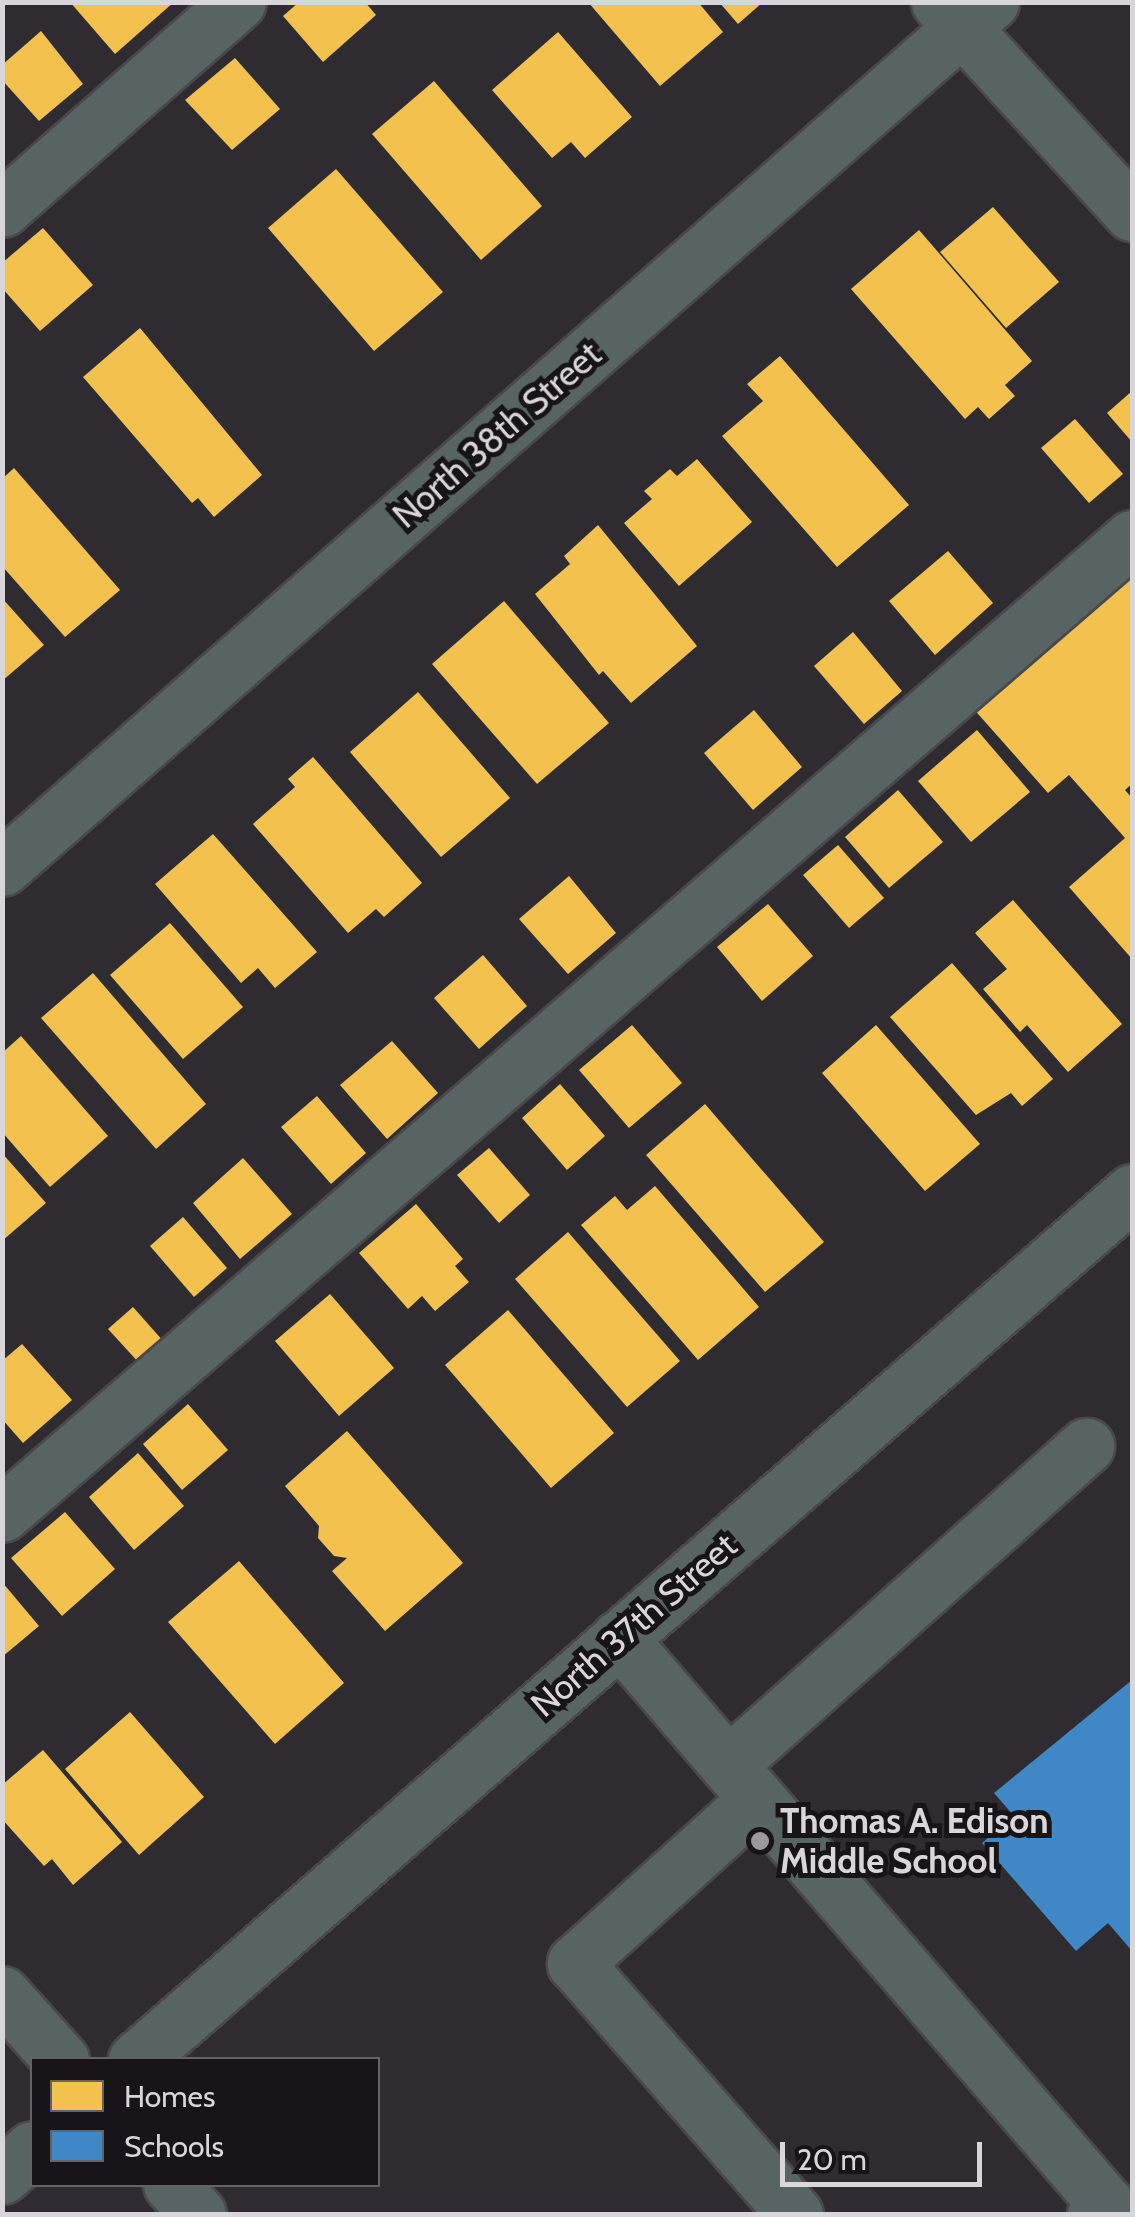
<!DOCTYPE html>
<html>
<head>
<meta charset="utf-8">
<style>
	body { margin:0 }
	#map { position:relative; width:1135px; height:2217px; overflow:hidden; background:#2e2c30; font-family:Cabin,sans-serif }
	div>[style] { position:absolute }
	.homes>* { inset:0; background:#f2c14e }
	.schools>* { inset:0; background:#3f88c5 }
	.roads { filter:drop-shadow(2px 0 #49484a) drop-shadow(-2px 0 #49484a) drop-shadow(0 2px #49484a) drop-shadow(0 -2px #49484a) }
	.minor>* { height:55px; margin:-27.5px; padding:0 27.5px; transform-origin:27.5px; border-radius:27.5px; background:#586463 }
	.dots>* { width:28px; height:28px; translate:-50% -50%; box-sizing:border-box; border:5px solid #161417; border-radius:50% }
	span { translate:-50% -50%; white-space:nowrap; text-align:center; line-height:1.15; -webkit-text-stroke:10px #161417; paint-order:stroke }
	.street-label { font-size:35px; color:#d8d6d9 }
	.poi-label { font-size:35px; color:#d8d6d9; font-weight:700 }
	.left { translate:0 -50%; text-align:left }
	.frame { position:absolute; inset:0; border:5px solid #d8d6d9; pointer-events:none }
	.legend { position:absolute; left:30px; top:2057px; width:350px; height:130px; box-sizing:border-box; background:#161417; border:2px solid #646265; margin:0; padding:12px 18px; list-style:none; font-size:30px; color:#d8d6d9 }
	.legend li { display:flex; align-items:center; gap:20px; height:50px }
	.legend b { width:50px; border:2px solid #646265 }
	.scale { position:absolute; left:780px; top:2142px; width:202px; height:45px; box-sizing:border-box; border:5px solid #d8d6d9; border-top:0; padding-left:12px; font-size:30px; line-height:35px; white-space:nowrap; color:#d8d6d9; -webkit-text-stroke:8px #161417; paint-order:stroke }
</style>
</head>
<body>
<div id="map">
	<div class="homes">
		<div style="clip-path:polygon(70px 2px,174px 2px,115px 54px)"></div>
		<div style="clip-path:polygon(299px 2px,365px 2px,376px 15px,323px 62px,283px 16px)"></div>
		<div style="clip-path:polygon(588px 2px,698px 2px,723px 32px,660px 86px)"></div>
		<div style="clip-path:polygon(719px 2px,763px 2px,738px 24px)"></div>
		<div style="clip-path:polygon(41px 31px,83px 84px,39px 121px,2px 80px,2px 65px)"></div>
		<div style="clip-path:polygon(558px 32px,632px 117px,585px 158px,571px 142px,552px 158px,492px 90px)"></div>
		<div style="clip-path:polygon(235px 58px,280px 109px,232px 150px,185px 100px)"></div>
		<div style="clip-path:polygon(434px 81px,542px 206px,481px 260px,372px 134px)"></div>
		<div style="clip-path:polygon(336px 169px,443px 292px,374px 351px,268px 228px)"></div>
		<div style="clip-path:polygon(993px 207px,1059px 282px,1006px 328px,940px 252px)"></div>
		<div style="clip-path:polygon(43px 228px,93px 285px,40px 331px,2px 288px,2px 263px)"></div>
		<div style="clip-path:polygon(919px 230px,1032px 361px,1005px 385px,1015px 396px,989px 419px,978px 407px,965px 419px,851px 289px)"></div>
		<div style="clip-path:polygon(140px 328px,262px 475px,214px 517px,198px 498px,192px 503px,83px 377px)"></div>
		<div style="clip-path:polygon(780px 356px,909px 505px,837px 567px,722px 436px,763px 401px,747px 384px)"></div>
		<div style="clip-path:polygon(1132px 391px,1132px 442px,1107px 413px)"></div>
		<div style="clip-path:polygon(1075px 419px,1123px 474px,1089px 503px,1041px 448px)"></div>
		<div style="clip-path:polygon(697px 459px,752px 522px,679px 586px,624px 523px,652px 499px,644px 491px,670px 469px,677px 476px)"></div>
		<div style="clip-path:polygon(14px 468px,120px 590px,65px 637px,2px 566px,2px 479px)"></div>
		<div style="clip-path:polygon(598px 525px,697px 646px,631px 703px,603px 671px,599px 675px,535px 594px,570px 564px,564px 556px)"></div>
		<div style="clip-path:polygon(948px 551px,993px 603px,935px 655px,889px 601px)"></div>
		<div style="clip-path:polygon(1132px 565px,1132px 784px,1125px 790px,1132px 798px,1132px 959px,1069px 887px,1125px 838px,1069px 775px,1048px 793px,971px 706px)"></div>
		<div style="clip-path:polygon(2px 598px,44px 645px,2px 681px)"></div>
		<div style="clip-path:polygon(504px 601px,609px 723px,537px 784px,432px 664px)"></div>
		<div style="clip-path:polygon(853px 632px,902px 691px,864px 724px,814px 666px)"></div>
		<div style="clip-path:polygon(418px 692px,510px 798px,441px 857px,350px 752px)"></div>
		<div style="clip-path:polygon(754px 710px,802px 767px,753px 810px,704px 753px)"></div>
		<div style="clip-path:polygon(977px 730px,1030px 792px,971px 842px,918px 781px)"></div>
		<div style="clip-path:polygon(313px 757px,422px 883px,384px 917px,376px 909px,348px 933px,253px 824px,295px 787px,288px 779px)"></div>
		<div style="clip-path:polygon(898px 790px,943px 842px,889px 888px,845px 837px)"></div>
		<div style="clip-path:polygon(213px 834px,317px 952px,275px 988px,258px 968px,241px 983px,155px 884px)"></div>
		<div style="clip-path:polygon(838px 845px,884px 898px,849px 928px,803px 875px)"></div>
		<div style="clip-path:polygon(569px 876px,616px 933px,568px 974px,519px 919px)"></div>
		<div style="clip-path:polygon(1013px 900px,1122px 1024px,1068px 1072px,1027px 1025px,1020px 1032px,983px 989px,1007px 969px,975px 933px)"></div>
		<div style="clip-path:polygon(768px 904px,813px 956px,762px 1001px,717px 947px)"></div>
		<div style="clip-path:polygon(170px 923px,243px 1007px,183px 1059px,110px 975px)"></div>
		<div style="clip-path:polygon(483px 955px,527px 1006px,479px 1049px,434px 998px)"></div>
		<div style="clip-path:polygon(952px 963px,1053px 1079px,1022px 1106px,1011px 1093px,976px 1115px,890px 1017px)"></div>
		<div style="clip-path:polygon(93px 973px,206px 1104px,156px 1149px,41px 1018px)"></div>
		<div style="clip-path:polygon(632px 1025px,682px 1083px,629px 1128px,579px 1070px)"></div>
		<div style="clip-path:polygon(876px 1025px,980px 1144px,925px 1191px,822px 1073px)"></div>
		<div style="clip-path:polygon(21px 1036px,108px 1136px,50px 1187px,2px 1132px,2px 1053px)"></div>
		<div style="clip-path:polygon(392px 1041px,438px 1093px,387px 1139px,340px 1085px)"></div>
		<div style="clip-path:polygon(560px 1084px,605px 1136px,567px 1170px,522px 1118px)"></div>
		<div style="clip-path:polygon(317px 1096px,366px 1153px,331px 1184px,281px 1127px)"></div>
		<div style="clip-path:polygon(705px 1104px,824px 1242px,765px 1292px,646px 1155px)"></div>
		<div style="clip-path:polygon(489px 1148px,530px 1195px,499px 1223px,457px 1175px)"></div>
		<div style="clip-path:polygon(2px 1153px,46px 1203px,2px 1241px)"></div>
		<div style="clip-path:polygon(243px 1158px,292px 1214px,240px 1259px,193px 1203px)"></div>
		<div style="clip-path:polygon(655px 1186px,759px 1307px,698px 1360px,581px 1225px,615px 1196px,627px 1210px)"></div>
		<div style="clip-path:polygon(416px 1204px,463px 1259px,455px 1266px,469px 1282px,435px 1311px,422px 1296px,408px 1309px,359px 1253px)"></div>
		<div style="clip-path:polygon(183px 1217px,227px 1268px,194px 1297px,150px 1246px)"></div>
		<div style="clip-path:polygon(568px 1232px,680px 1361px,627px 1407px,515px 1279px)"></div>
		<div style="clip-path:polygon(330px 1294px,394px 1368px,339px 1416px,275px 1341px)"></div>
		<div style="clip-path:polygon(133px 1307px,164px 1342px,140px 1364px,108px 1329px)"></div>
		<div style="clip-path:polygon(508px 1310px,614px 1433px,551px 1488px,445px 1365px)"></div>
		<div style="clip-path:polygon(22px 1344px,72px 1400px,23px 1443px,2px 1419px,2px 1361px)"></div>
		<div style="clip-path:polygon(188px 1404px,228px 1450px,182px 1490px,143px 1444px)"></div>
		<div style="clip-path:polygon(347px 1431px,463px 1563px,385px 1631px,332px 1571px,347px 1558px,334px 1556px,318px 1538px,319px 1526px,285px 1486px)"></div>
		<div style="clip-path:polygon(138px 1453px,184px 1506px,134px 1550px,89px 1497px)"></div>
		<div style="clip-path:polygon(65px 1512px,115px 1569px,62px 1616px,11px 1558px)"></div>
		<div style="clip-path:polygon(239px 1561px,344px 1683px,275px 1744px,168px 1622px)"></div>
		<div style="clip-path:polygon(2px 1582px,39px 1626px,2px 1657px)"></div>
		<div style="clip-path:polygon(130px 1712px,204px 1797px,139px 1855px,65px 1769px)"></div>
		<div style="clip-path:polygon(43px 1750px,122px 1842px,73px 1885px,52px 1859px,44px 1866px,2px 1819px,2px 1785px)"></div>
	</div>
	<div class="schools">
		<div style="clip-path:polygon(1132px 1680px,1132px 1951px,1108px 1923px,1076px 1951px,982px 1843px,1014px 1816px,994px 1793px)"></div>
	</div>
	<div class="roads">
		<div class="minor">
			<div style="left:939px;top:2px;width:286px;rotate:47.6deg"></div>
			<div style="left:2px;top:209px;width:314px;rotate:-41.3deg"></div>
			<div style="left:2px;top:868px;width:1315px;rotate:-41.21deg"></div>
			<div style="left:2px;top:1514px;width:1493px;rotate:-40.82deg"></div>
			<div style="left:619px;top:1638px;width:167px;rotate:49.4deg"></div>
			<div style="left:728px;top:1765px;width:480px;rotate:-41.7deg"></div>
			<div style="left:728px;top:1765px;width:579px;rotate:49.27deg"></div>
			<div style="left:1106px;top:2204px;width:15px;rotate:138deg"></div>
			<div style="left:756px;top:1800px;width:244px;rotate:138deg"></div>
			<div style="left:575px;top:1963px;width:334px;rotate:48.8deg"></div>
			<div style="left:2px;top:1994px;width:89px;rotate:48.2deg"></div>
			<div style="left:136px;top:2060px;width:1321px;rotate:-41.07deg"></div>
			<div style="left:2px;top:2176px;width:40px;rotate:-42deg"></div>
			<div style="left:171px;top:2184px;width:40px;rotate:48deg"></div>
		</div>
	</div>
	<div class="dots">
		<div style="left:760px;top:1841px;background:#9c9a9e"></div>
	</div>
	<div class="street-label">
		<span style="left:497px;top:435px;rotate:-41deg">North 38th Street</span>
		<span style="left:634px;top:1625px;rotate:-41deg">North 37th Street</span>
	</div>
	<div class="poi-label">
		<span class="left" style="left:780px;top:1841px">Thomas A. Edison<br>Middle School</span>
	</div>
	<div class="frame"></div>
	<ul class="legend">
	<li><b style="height:28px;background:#f2c14e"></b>Homes</li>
	<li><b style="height:28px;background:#3f88c5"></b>Schools</li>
	</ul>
	<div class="scale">20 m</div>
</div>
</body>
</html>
